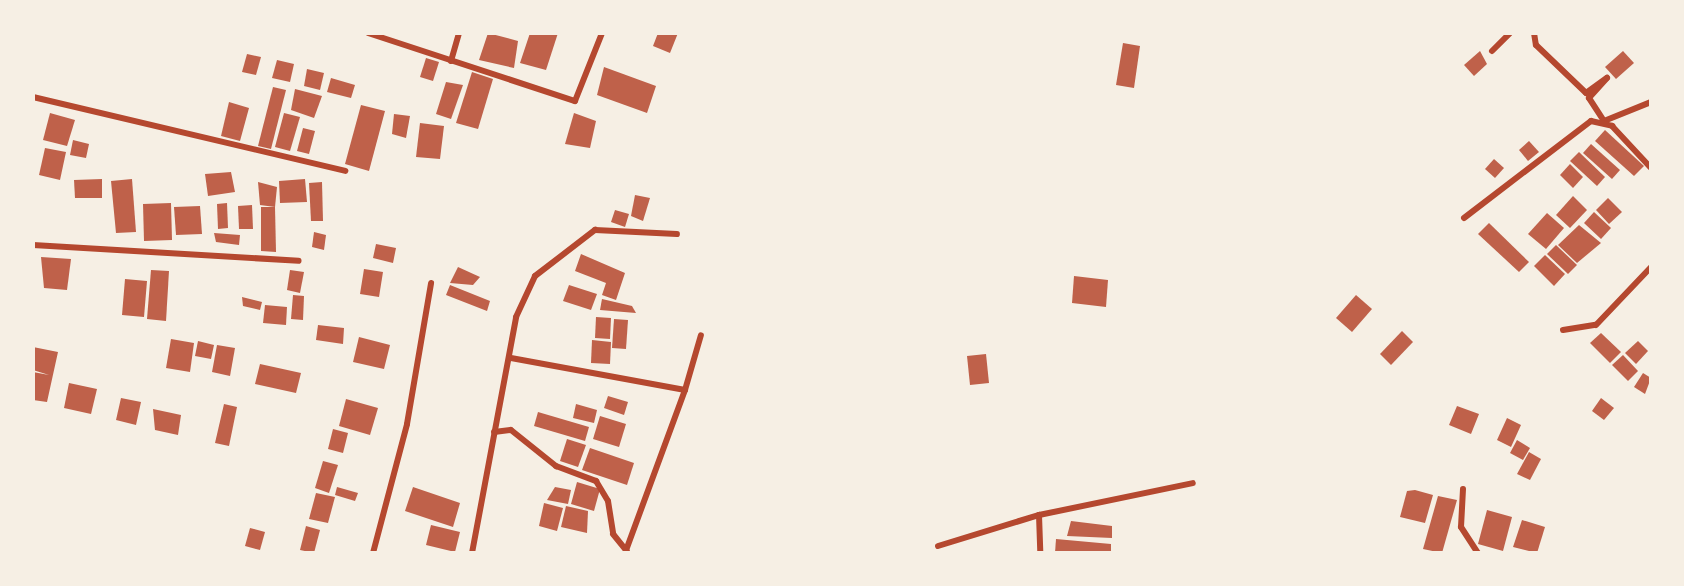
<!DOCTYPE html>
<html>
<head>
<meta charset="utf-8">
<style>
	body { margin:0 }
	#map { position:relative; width:1684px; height:586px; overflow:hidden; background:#f6efe4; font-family:"Sofia Sans Condensed",sans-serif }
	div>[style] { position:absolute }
	.building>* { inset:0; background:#bf614a }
	.minor>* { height:6px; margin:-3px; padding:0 3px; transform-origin:3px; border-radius:3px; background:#b5482f }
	span { translate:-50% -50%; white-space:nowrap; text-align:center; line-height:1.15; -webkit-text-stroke:7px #f6efe4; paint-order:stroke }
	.frame { position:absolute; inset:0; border:35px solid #f6efe4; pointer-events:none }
</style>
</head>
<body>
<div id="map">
	<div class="building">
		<div style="clip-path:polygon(488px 33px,518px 41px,514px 68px,479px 60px)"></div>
		<div style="clip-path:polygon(530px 33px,558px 33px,546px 70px,520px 63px)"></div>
		<div style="clip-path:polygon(658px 33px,678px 33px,670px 53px,653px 46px)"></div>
		<div style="clip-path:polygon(1123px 43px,1140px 46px,1134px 88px,1116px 85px)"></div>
		<div style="clip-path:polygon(1480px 51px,1487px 64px,1474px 76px,1464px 65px)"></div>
		<div style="clip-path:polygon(1623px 51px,1634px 63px,1616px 79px,1605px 67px)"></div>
		<div style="clip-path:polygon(247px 54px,261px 57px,256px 75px,242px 72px)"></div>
		<div style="clip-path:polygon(426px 58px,439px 62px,433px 81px,420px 77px)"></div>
		<div style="clip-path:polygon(277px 60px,294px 64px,290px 82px,272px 78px)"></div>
		<div style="clip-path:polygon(604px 67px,656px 86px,647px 113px,597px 95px)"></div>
		<div style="clip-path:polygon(307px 69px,324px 73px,320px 90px,304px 86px)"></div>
		<div style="clip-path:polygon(472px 72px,493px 79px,478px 129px,456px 123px)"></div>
		<div style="clip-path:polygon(331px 78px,355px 85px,351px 98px,327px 92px)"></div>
		<div style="clip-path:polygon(446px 82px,463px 85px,451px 119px,436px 114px)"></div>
		<div style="clip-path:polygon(273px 87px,286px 90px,271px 149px,258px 146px)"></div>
		<div style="clip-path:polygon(295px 89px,322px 96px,314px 118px,291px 110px)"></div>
		<div style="clip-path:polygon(229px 102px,249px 108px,240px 141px,221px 136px)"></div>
		<div style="clip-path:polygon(361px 105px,385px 111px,369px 171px,345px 164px)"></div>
		<div style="clip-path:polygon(50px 113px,75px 120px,67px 146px,43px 140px)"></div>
		<div style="clip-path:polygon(284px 113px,300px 117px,290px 151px,275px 147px)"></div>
		<div style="clip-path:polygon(574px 113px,596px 121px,590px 148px,565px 144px)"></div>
		<div style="clip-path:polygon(394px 114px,410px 116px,406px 138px,392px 134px)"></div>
		<div style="clip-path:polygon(420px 123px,444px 126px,440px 159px,416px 157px)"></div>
		<div style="clip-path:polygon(303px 128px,315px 131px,309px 154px,297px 151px)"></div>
		<div style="clip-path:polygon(1605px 130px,1644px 166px,1634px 176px,1595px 141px)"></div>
		<div style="clip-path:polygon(73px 140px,89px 144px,86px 158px,70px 155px)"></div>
		<div style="clip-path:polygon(1529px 141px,1539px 152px,1528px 161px,1519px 150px)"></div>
		<div style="clip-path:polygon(1591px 144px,1620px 170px,1612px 179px,1583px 153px)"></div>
		<div style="clip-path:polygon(45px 148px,66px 152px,60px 180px,39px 175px)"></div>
		<div style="clip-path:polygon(1579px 152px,1605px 177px,1597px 186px,1570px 161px)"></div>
		<div style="clip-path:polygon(1494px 159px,1504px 168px,1495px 178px,1485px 169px)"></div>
		<div style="clip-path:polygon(1570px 164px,1583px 177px,1573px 188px,1560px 175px)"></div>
		<div style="clip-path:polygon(231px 172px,235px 192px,208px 196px,205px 174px)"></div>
		<div style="clip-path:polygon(102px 179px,102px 198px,75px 198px,74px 180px)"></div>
		<div style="clip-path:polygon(132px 179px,136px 232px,116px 233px,111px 181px)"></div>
		<div style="clip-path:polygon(305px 179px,307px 202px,280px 203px,279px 181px)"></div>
		<div style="clip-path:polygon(258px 182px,277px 187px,275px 207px,260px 205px)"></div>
		<div style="clip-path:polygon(322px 182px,323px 221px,311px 221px,309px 183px)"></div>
		<div style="clip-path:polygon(635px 195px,650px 198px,643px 221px,631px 216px)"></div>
		<div style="clip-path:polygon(1573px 196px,1587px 210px,1570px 228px,1556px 215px)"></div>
		<div style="clip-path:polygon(1608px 198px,1622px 212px,1609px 224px,1596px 210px)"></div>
		<div style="clip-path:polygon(171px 203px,172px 240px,144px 241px,143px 204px)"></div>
		<div style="clip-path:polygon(227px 203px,228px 228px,218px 229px,217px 204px)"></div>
		<div style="clip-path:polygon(252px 205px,253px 229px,239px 229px,238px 206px)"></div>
		<div style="clip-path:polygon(200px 206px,202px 234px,176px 235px,174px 207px)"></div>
		<div style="clip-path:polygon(261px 207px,275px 207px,276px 252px,261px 251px)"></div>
		<div style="clip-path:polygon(615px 210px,629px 214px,625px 227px,611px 222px)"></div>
		<div style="clip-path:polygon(1594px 212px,1611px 228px,1601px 239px,1584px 223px)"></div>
		<div style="clip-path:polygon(1547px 213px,1564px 228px,1546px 249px,1528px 234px)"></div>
		<div style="clip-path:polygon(1489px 223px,1529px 262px,1519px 272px,1478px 234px)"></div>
		<div style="clip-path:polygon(1579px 225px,1601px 243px,1577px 263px,1558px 245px)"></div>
		<div style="clip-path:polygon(314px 232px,326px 235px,324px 250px,312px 247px)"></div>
		<div style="clip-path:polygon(214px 233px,240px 235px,239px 245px,216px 242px)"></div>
		<div style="clip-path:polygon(376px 244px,396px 248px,393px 263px,373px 258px)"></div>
		<div style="clip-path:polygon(1556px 245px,1577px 265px,1568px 274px,1547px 254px)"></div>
		<div style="clip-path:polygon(581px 254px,625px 273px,616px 300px,602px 295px,606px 283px,575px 271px)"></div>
		<div style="clip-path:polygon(1545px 255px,1565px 274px,1554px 286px,1534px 266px)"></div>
		<div style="clip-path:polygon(41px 257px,71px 259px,67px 290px,44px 288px)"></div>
		<div style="clip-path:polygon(458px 267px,480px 277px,473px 285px,450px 283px)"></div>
		<div style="clip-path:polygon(364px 269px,383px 272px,379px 297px,360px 294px)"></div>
		<div style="clip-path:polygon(151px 270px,169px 271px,166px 321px,147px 319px)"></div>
		<div style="clip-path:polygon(290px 270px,304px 272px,300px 293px,287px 290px)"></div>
		<div style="clip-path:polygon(1074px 276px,1108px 280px,1106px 307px,1072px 303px)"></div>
		<div style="clip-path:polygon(125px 279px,147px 281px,144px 317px,122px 315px)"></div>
		<div style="clip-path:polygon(450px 285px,490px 301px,487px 311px,446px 295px)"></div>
		<div style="clip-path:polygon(569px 285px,597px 294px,591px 310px,563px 301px)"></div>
		<div style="clip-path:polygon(293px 295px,304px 296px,303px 320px,291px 319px)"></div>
		<div style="clip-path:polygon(1356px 295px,1372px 309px,1352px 332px,1336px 318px)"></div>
		<div style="clip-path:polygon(242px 297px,262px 302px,260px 310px,243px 306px)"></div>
		<div style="clip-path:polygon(602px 299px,632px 306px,636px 313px,600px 310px)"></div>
		<div style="clip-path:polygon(265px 305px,287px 307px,286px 325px,263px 323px)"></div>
		<div style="clip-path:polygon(596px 317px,611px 318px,610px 339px,595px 338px)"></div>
		<div style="clip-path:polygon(614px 319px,628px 320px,626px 349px,612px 348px)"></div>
		<div style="clip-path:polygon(318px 325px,344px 328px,343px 344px,316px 340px)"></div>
		<div style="clip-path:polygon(1402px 331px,1413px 342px,1391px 365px,1380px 354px)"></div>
		<div style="clip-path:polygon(1601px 333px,1621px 352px,1610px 363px,1590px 343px)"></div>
		<div style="clip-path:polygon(359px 337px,390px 345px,384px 369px,353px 362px)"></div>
		<div style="clip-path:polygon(171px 339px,194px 343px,190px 372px,166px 368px)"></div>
		<div style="clip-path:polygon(592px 340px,611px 342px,610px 364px,591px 363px)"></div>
		<div style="clip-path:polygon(198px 341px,214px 345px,211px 359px,195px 356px)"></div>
		<div style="clip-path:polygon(1638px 341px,1648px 351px,1636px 364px,1625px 353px)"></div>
		<div style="clip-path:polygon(217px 345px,235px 348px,230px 376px,212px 372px)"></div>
		<div style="clip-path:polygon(33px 347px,58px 352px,47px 402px,33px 400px,33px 372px,49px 375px,33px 370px)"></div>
		<div style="clip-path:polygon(986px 354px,989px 383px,970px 385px,967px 356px)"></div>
		<div style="clip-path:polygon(1623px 355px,1638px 371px,1628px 381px,1612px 365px)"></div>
		<div style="clip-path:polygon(260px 364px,301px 373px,296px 393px,255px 384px)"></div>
		<div style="clip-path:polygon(1643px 373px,1651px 378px,1645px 394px,1634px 387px)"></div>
		<div style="clip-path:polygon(69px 383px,97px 389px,91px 414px,64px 408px)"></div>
		<div style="clip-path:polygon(608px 396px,628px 402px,624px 415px,604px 408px)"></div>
		<div style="clip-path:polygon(121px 398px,141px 402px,136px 425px,116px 420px)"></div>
		<div style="clip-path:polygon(1601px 398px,1614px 408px,1604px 420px,1592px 411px)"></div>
		<div style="clip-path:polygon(346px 399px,378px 408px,370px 435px,339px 426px)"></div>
		<div style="clip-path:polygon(224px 404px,237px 407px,229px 446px,215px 443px)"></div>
		<div style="clip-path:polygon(576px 404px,597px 410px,594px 423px,573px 418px)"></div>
		<div style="clip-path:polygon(1457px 406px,1479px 414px,1471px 434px,1449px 425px)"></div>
		<div style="clip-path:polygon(153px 409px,181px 415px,178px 435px,155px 430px)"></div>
		<div style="clip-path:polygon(538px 412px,589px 427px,585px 441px,534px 426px)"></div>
		<div style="clip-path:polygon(600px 416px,626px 424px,619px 447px,593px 439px)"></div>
		<div style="clip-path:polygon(1507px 418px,1521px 425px,1511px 447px,1497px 440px)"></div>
		<div style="clip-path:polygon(333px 429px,348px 433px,343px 453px,328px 449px)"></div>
		<div style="clip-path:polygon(567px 439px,586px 445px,578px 467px,560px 461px)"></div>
		<div style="clip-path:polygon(1517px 440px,1530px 448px,1523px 460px,1510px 453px)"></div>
		<div style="clip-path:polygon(590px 448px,634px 463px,627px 485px,582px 470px)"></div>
		<div style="clip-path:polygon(1529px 452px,1541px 459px,1530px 480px,1517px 474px)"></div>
		<div style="clip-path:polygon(323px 461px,338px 465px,329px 493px,315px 488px)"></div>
		<div style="clip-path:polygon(577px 482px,600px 489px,594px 511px,571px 504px)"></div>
		<div style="clip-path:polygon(337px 487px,358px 493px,355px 501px,335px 495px)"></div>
		<div style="clip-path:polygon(413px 487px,460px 503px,453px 527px,405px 511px)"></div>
		<div style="clip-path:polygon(555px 487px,571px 490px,568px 504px,547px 500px)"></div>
		<div style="clip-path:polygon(1415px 490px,1433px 495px,1425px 523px,1400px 517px,1407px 491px)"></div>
		<div style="clip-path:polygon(316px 493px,335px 497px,328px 523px,309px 519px)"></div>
		<div style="clip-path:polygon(1438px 496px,1457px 500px,1442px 553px,1423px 549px)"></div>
		<div style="clip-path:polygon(544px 503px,563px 508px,557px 531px,539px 526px)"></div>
		<div style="clip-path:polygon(566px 506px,588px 511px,587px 533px,561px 527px)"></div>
		<div style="clip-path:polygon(1487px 510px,1512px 517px,1503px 551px,1478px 544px)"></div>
		<div style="clip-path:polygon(1522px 520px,1545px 527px,1537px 553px,1513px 547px)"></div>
		<div style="clip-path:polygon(1071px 521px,1112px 526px,1112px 538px,1067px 536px)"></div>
		<div style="clip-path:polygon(431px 525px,460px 532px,455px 552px,426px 545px)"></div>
		<div style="clip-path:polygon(306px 526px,320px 530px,314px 553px,300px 550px)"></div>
		<div style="clip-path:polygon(250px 528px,265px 532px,260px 550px,245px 546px)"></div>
		<div style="clip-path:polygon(1056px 539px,1111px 544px,1111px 553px,1055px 553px)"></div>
	</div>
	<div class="minor">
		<div style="left:368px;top:33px;width:218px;rotate:18.2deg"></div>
		<div style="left:575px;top:101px;width:73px;rotate:-68.3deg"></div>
		<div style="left:1534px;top:33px;width:12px;rotate:81deg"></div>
		<div style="left:1536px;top:45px;width:69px;rotate:43.8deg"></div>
		<div style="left:1586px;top:93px;width:26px;rotate:-36deg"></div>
		<div style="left:1607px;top:78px;width:27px;rotate:132deg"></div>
		<div style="left:1589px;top:98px;width:27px;rotate:57deg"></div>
		<div style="left:1604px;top:121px;width:51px;rotate:-22deg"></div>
		<div style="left:1492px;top:51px;width:25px;rotate:-45deg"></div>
		<div style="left:451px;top:61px;width:29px;rotate:-74deg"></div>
		<div style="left:33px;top:97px;width:321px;rotate:13.3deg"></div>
		<div style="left:1464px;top:218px;width:160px;rotate:-37.4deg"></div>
		<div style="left:1591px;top:121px;width:22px;rotate:13deg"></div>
		<div style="left:1612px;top:126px;width:57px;rotate:47.1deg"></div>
		<div style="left:33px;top:245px;width:266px;rotate:3.4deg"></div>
		<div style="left:1563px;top:330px;width:33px;rotate:-9deg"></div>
		<div style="left:1596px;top:325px;width:80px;rotate:-46.5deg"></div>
		<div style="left:511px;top:358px;width:177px;rotate:10.4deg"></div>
		<div style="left:685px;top:390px;width:171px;rotate:110.2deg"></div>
		<div style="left:685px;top:390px;width:57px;rotate:-73.8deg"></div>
		<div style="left:494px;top:432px;width:17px;rotate:-7deg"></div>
		<div style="left:511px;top:430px;width:58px;rotate:38.7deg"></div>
		<div style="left:556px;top:466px;width:43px;rotate:20.6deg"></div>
		<div style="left:596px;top:481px;width:23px;rotate:59deg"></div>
		<div style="left:608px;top:501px;width:33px;rotate:81deg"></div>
		<div style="left:613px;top:534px;width:22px;rotate:51deg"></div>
		<div style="left:1463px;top:489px;width:38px;rotate:93deg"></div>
		<div style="left:1461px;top:527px;width:31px;rotate:57deg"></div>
		<div style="left:1039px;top:515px;width:38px;rotate:88deg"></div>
		<div style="left:938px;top:546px;width:106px;rotate:-17.1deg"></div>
		<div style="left:1039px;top:515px;width:157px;rotate:-11.7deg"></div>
		<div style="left:373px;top:553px;width:133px;rotate:-75.2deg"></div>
		<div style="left:407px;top:424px;width:143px;rotate:-80.3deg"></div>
		<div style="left:472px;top:553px;width:240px;rotate:-79.4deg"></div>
		<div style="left:516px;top:317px;width:45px;rotate:-65.1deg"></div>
		<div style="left:535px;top:276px;width:76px;rotate:-37.5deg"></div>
		<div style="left:595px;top:230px;width:82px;rotate:2.8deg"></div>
	</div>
	<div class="frame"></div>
</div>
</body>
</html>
